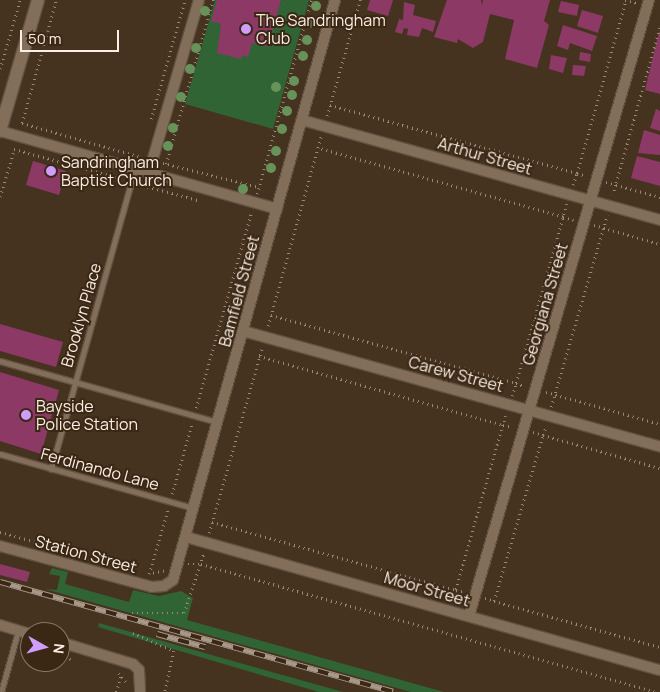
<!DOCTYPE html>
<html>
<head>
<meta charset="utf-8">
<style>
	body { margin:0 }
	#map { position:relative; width:660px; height:692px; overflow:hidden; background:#45321f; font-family:Manrope,sans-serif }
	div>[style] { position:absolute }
	.green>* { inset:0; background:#306435 }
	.building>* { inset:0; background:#8c3a65 }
	.path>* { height:2.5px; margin-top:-1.25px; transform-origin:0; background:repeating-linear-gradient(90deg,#988878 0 1px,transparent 0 5px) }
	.roads { filter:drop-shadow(1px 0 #615140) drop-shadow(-1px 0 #615140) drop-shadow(0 1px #615140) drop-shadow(0 -1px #615140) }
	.lane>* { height:5px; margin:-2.5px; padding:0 2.5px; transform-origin:2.5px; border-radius:2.5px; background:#836e59 }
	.street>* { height:10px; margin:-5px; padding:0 5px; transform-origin:5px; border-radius:5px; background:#836e59 }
	.secondary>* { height:12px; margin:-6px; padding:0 6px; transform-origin:6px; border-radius:6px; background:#836e59 }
	.rail>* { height:5.5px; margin-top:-2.75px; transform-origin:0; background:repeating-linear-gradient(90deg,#3a2815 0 11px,#a89889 0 22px); box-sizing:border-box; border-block:1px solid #a89889 }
	.trees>* { width:10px; height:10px; margin:-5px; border-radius:50%; background:#67935a }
	.dots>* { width:14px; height:14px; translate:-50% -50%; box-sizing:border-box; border:2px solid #3a2815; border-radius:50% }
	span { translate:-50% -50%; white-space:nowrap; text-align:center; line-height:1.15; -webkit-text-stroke:4px #3a2815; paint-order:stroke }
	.poi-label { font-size:16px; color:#fbeee3 }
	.left { translate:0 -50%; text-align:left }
	.street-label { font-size:16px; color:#fbeee3 }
	.north { position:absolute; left:20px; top:622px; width:50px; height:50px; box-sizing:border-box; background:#3a2815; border:1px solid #877767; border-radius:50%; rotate:97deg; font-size:14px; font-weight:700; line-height:20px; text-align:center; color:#fbeee3 }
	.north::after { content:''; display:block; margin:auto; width:18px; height:22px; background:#d09dfe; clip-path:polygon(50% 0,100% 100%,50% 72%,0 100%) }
	.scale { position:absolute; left:20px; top:30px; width:99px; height:22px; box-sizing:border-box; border:2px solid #fbeee3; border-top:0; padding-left:6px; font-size:15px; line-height:18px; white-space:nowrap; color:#fbeee3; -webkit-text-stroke:4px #3a2815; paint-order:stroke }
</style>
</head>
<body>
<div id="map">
	<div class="green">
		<div style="clip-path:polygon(215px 0,309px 0,273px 129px,185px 104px)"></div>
		<div style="clip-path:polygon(52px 568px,68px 572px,65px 584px,129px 602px,133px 590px,159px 596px,181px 591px,193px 598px,187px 620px,444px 692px,411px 692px,45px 589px,57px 590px,60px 576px,49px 574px)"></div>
		<div style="clip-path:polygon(99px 623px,254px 667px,343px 692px,319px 692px,98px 627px)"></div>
	</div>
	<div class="building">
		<div style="clip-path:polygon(217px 0,281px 0,268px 47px,252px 43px,248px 57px,242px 55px,241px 59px,217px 53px,221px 24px,211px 21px)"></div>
		<div style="clip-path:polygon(370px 0,393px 0,388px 16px,367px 10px)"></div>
		<div style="clip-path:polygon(447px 0,481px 0,482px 5px,483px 0,550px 0,544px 21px,549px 25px,537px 68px,505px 59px,514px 20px,490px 14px,483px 42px,473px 48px,458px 39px,457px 43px,434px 37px)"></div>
		<div style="clip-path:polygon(561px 1px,579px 5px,577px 16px,558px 12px)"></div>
		<div style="clip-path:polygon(404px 2px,415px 5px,413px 15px,436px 21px,433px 32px,422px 28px,419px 37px,407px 35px,408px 29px,404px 28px,402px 34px,395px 32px,399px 19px,403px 20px)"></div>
		<div style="clip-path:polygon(582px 10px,603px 16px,598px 33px,577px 26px)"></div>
		<div style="clip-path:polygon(563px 25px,597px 36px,592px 51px,570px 43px,568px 50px,557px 46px)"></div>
		<div style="clip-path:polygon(659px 32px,660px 32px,660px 94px,645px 90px)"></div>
		<div style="clip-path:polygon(580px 52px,591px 54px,590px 62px,579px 60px)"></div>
		<div style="clip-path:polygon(551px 55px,567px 58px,563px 73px,549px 69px)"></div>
		<div style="clip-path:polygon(573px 65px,586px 66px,584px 76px,572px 75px)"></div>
		<div style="clip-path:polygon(656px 109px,660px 111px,660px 131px,650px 128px)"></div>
		<div style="clip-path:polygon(644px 130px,660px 135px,660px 155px,638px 153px)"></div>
		<div style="clip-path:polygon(637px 156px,660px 162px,660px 186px,631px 178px)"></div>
		<div style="clip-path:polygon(33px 161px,66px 171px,59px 195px,26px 185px)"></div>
		<div style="clip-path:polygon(0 324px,63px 342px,56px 367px,0 351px)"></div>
		<div style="clip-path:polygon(0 372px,59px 390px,41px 454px,0 441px)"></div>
		<div style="clip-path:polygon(0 564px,30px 572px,27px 582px,0 575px)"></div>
	</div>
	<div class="path">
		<div style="left:625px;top:0;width:12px;rotate:14deg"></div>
		<div style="left:660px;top:28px;width:163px;rotate:105.7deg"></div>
		<div style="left:616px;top:185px;width:46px;rotate:15.3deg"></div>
		<div style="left:0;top:69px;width:72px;rotate:-73.8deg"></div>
		<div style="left:330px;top:105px;width:256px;rotate:15.4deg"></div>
		<div style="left:577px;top:173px;width:180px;rotate:-74.2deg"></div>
		<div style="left:327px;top:116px;width:121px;rotate:-74.1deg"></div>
		<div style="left:151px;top:119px;width:124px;rotate:-74.1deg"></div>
		<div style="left:22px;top:123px;width:124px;rotate:15.9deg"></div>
		<div style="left:22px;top:123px;width:128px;rotate:-74.5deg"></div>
		<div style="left:14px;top:149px;width:113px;rotate:15.4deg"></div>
		<div style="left:163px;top:163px;width:99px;rotate:14deg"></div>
		<div style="left:166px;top:164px;width:171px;rotate:-74deg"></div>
		<div style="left:606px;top:182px;width:10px;rotate:17deg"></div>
		<div style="left:616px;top:185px;width:10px;rotate:107deg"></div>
		<div style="left:138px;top:184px;width:62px;rotate:14.9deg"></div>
		<div style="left:573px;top:185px;width:13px;rotate:-72deg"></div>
		<div style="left:577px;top:173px;width:9px;rotate:18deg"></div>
		<div style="left:257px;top:194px;width:201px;rotate:-74.4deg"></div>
		<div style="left:0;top:197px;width:49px;rotate:-73.4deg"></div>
		<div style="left:567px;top:204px;width:14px;rotate:107deg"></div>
		<div style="left:563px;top:217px;width:11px;rotate:15deg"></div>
		<div style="left:594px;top:225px;width:69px;rotate:16.1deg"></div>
		<div style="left:271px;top:315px;width:254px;rotate:15.5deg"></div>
		<div style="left:516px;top:383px;width:173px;rotate:-74.2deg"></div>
		<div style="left:563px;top:217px;width:255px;rotate:-164.3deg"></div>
		<div style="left:268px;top:326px;width:197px;rotate:-74.4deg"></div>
		<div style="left:259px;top:356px;width:254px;rotate:15.8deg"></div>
		<div style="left:503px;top:425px;width:172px;rotate:105.9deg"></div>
		<div style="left:456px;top:590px;width:9px;rotate:13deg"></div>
		<div style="left:546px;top:392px;width:118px;rotate:15.7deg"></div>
		<div style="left:512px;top:396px;width:14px;rotate:-73deg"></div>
		<div style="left:516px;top:383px;width:9px;rotate:21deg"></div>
		<div style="left:551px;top:407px;width:200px;rotate:-73.7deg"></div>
		<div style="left:196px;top:408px;width:203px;rotate:-74.2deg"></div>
		<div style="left:506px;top:416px;width:9px;rotate:108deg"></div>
		<div style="left:503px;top:425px;width:10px;rotate:11deg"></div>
		<div style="left:533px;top:432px;width:10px;rotate:17deg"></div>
		<div style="left:543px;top:435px;width:9px;rotate:-72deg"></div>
		<div style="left:172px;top:494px;width:74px;rotate:-74.3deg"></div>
		<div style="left:212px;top:522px;width:253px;rotate:15.6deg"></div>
		<div style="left:0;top:532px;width:41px;rotate:15.4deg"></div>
		<div style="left:209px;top:533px;width:192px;rotate:-74deg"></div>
		<div style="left:188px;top:564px;width:13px"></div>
		<div style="left:201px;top:564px;width:474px;rotate:15.7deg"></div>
		<div style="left:164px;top:571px;width:15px;rotate:169deg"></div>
		<div style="left:149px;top:574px;width:68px;rotate:-73.7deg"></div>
		<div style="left:485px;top:598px;width:9px;rotate:18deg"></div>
		<div style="left:494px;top:601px;width:173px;rotate:-73.6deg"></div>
		<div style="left:543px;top:435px;width:122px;rotate:15.8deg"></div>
		<div style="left:494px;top:601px;width:172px;rotate:15.5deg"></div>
		<div style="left:132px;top:613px;width:52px"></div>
		<div style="left:184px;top:613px;width:64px;rotate:-71.8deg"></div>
		<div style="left:133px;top:633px;width:45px;rotate:23.7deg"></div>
		<div style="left:174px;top:651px;width:42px;rotate:102.4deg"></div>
		<div style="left:60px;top:656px;width:11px;rotate:15deg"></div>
		<div style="left:119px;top:673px;width:14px;rotate:51deg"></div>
		<div style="left:116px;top:692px;width:18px;rotate:-74deg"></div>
	</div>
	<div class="roads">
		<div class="lane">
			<div style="left:0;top:361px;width:225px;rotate:15.7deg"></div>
			<div style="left:0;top:454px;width:201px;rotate:15.6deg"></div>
			<div style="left:51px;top:469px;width:312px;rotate:-74.4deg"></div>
			<div style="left:1px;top:692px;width:63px;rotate:-74.4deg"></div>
		</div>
		<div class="street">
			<div style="left:302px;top:120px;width:372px;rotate:15.6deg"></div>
			<div style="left:0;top:131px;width:288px;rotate:15.7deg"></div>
			<div style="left:149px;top:172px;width:179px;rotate:-73.8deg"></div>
			<div style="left:243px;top:331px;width:433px;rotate:15.5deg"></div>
			<div style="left:186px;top:537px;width:492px;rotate:15.7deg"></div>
			<div style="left:0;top:546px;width:157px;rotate:15.1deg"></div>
			<div style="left:152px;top:587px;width:12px;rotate:-5deg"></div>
			<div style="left:164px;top:586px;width:11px;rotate:-34deg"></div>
			<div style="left:173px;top:580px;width:602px;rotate:-74.39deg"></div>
			<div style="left:469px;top:616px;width:642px;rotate:-73.71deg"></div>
			<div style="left:0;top:625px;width:31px;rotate:17deg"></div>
			<div style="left:60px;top:642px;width:76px;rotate:16.8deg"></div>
			<div style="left:133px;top:664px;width:8px;rotate:45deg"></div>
			<div style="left:139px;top:670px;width:22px;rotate:87deg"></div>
		</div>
		<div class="secondary">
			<div style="left:0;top:131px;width:136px;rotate:-73.8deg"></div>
		</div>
	</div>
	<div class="rail">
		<div style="left:0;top:582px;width:408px;rotate:15.6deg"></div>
		<div style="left:157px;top:634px;width:50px;rotate:15.2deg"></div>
	</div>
	<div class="trees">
		<div style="left:316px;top:6px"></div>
		<div style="left:205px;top:11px"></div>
		<div style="left:311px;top:23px"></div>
		<div style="left:307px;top:40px"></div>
		<div style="left:196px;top:48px"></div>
		<div style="left:303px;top:56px"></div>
		<div style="left:190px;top:69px"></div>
		<div style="left:294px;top:81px"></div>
		<div style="left:276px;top:87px"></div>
		<div style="left:292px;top:95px"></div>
		<div style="left:181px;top:97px"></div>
		<div style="left:287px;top:111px"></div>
		<div style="left:173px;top:128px"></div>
		<div style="left:282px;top:129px"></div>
		<div style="left:168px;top:146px"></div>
		<div style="left:276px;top:151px"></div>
		<div style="left:271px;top:168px"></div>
		<div style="left:243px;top:189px"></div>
	</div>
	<div class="dots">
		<div style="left:246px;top:29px;background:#d09dfe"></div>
		<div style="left:51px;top:171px;background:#d09dfe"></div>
		<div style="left:26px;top:415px;background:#d09dfe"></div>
	</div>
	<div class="poi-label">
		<span class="left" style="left:256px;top:29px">The Sandringham<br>Club</span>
		<span class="left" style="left:61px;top:171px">Sandringham<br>Baptist Church</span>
		<span class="left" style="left:36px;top:415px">Bayside<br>Police Station</span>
	</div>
	<div class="street-label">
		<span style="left:485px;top:156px;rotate:16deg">Arthur Street</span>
		<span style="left:239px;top:291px;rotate:-75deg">Bamfield Street</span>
		<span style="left:545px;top:304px;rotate:-74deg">Georgiana Street</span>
		<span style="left:81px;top:315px;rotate:-74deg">Brooklyn Place</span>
		<span style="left:456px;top:374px;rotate:15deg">Carew Street</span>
		<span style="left:100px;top:469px;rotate:15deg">Ferdinando Lane</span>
		<span style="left:86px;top:554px;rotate:15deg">Station Street</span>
		<span style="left:427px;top:589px;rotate:16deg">Moor Street</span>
	</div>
	<div class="north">N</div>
	<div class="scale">50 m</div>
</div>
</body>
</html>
